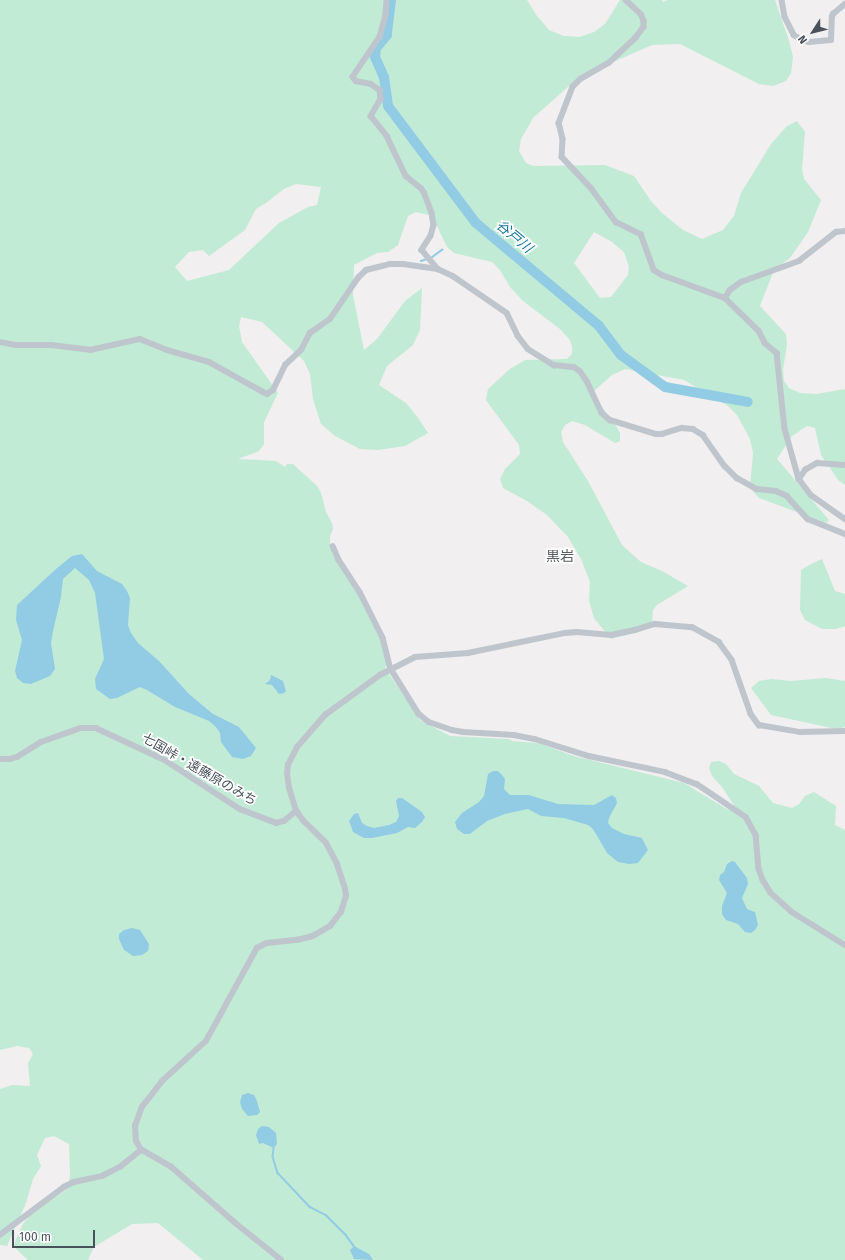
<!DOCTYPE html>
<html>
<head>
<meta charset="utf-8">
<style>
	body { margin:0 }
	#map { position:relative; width:845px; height:1260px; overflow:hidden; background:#f1efef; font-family:"Fira Sans","Noto Sans JP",sans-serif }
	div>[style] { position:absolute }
	.green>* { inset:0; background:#c1ebd5 }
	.water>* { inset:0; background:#92cce4 }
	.stream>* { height:1.5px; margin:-0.75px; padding:0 0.75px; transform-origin:0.75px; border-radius:0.75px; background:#92cce4 }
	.river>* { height:10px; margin:-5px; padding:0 5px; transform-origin:5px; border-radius:5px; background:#92cce4 }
	.street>* { height:5.5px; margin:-2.75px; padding:0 2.75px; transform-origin:2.75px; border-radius:2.75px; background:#bfc5cd }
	span { translate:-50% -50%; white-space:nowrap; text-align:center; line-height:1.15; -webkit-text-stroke:3.5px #fff; paint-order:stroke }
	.street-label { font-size:13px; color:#49515b }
	.water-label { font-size:14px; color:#18779e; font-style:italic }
	.neighbourhood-label { font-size:14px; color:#5c5f63 }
	.north { position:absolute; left:793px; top:12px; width:40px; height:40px; -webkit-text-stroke:3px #fff; paint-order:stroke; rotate:234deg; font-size:11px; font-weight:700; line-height:16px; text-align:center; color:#49515b }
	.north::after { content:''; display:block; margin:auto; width:14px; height:18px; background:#49515b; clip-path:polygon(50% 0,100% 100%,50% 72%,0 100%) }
	.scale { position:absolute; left:12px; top:1230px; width:83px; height:18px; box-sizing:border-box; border:2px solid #49515b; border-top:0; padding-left:5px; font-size:12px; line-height:14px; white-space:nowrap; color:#49515b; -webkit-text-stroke:3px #fff; paint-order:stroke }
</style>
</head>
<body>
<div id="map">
	<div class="green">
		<div style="clip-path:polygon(evenodd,0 0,527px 0,537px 16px,549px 30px,564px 36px,580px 37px,594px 32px,605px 24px,620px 0,662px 0,663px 2px,667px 0,775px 0,789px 41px,793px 57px,791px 73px,786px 81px,773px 86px,759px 84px,680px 44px,652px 45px,579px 77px,533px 118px,521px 139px,519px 151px,526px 163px,533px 166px,605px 165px,634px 176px,651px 201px,662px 213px,683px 230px,702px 239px,723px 230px,734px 216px,741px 193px,771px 144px,787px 126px,797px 121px,805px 132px,802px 169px,804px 179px,821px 200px,808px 232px,790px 258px,774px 270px,760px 306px,786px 334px,787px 344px,783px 370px,784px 381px,789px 388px,800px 393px,816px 394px,845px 389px,845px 485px,839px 481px,821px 455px,815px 428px,807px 426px,792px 436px,777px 459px,829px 520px,826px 523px,759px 498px,750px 488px,753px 453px,750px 439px,737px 415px,728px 406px,684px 380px,625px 369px,612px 375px,594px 391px,594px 396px,616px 426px,620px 433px,620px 441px,615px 443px,585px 425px,572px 421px,565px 425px,561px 432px,563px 442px,588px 481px,622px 545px,641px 562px,662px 571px,688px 586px,657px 605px,653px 610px,652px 623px,642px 631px,611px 639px,594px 618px,589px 601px,590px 582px,581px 559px,568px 537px,547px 515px,527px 501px,503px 488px,500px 479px,505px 469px,520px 454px,519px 445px,486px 400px,488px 389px,510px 369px,525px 360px,567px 359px,572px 354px,572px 347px,570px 340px,560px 329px,523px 301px,510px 287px,500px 270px,492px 262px,454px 253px,447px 247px,435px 222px,429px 215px,416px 212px,408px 216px,398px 245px,388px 252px,377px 253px,354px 265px,353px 295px,364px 350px,377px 339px,405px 301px,422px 288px,420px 330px,413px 345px,387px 366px,379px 385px,406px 403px,419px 419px,428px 433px,405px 446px,378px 450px,360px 449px,335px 436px,321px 424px,313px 399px,310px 374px,304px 361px,262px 322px,241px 317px,239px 326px,242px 342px,278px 393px,264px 422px,264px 444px,259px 451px,238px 459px,276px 461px,285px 467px,287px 464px,293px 464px,317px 486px,321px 493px,326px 512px,332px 523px,333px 529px,330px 536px,330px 545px,333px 555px,355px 589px,382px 643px,387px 663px,385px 668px,420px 720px,450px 736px,509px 739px,512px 741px,538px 743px,574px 756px,684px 783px,725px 808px,735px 812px,736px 808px,722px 787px,712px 776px,709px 768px,711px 762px,719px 761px,726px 764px,734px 774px,759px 786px,773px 803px,792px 808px,799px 804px,805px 796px,814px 792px,836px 806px,835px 825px,845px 830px,845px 1260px,203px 1260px,158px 1223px,132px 1224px,94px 1247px,88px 1260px,28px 1260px,13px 1246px,23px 1224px,31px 1214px,67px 1189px,70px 1176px,69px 1144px,54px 1136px,45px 1138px,37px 1155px,41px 1166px,33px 1179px,26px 1203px,7px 1246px,0 1245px,0 1089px,12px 1085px,30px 1086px,28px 1063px,33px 1054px,29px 1048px,17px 1046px,0 1050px,0 0,296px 184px,321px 187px,317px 205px,308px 207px,279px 223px,229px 270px,187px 281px,175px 267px,189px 252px,203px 250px,209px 256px,245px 230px,256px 209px,266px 203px,284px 189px,296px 184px,0 0,594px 232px,612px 242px,624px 252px,629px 267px,628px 275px,611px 297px,600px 298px,574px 263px,594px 232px)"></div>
		<div style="clip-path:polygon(822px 559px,835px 591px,845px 594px,845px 626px,836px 629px,822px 629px,805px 620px,800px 610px,801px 570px,811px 564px)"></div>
		<div style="clip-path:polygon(826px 678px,845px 681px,845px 727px,836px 729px,771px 715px,751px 688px,759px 681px,771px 679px,791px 681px)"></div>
	</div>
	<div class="water">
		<div style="clip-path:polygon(82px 554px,97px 571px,122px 584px,127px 591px,130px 598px,128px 625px,131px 633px,138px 643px,159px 661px,189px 694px,213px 714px,239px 727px,256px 748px,251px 756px,243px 759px,232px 757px,221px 742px,220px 733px,216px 727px,209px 721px,175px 707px,147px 690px,140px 687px,117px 698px,110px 699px,96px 689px,95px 679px,104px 659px,95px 593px,89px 580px,75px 568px,63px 579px,61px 597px,53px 631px,51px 643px,55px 669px,50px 676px,31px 684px,23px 683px,17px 678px,15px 671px,22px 640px,16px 620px,17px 605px,56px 569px,72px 556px)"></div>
		<div style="clip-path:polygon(271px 675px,283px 681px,286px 691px,284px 693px,279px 694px,272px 685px,265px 684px,270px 680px)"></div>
		<div style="clip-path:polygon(493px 771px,498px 771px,502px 775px,505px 779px,504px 789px,510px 795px,529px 795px,558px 804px,594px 805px,612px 795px,616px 798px,617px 803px,609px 818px,608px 823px,612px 828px,624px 834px,642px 838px,648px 850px,638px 863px,629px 864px,618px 862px,607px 853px,593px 829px,588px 825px,564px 818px,541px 816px,528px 809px,505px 814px,487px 821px,470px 834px,464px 834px,457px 829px,455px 822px,462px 813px,479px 802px,484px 796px,488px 774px)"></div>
		<div style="clip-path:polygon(398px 798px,402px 798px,422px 812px,425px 817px,422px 822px,415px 828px,408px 827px,397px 833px,372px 838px,364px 838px,353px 832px,349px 821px,354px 814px,358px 813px,362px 823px,367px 826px,374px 828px,389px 825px,396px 822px,399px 816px,396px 801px)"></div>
		<div style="clip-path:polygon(732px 861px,735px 862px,747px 878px,748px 884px,742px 898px,747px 909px,755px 912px,758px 925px,755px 930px,751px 933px,745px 932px,738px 924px,726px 920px,722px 914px,722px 906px,727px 893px,719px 880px,720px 875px,724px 872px,727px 864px)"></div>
		<div style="clip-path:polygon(132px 928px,140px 930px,149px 944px,148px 951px,142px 955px,133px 956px,124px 950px,119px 939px,119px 934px,124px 930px)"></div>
		<div style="clip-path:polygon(248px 1093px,254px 1095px,257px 1101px,260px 1112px,257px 1115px,248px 1116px,242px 1109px,240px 1102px,242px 1095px)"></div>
		<div style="clip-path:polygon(262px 1126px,269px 1127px,276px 1133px,277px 1144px,274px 1148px,263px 1143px,259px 1144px,256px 1135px,258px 1129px)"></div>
		<div style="clip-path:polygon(354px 1246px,369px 1254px,373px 1260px,354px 1259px,350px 1250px)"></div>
	</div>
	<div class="stream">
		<div style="left:431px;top:258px;width:14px;rotate:-36deg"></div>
		<div style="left:421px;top:261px;width:6px;rotate:-18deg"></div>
		<div style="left:274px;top:1148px;width:9px;rotate:96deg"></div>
		<div style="left:273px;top:1157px;width:17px;rotate:73deg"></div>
		<div style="left:278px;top:1173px;width:47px;rotate:46.7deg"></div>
		<div style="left:310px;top:1207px;width:18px;rotate:27deg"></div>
		<div style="left:326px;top:1215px;width:28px;rotate:45deg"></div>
		<div style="left:346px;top:1235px;width:14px;rotate:54deg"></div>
	</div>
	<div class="river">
		<div style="left:391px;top:0;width:35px;rotate:97deg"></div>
		<div style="left:387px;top:35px;width:17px;rotate:130deg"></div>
		<div style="left:376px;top:48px;width:9px;rotate:96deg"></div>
		<div style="left:375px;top:57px;width:22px;rotate:66deg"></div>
		<div style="left:384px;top:77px;width:29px;rotate:82deg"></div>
		<div style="left:388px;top:106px;width:146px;rotate:53.1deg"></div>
		<div style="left:476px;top:223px;width:160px;rotate:39.9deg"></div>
		<div style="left:599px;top:326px;width:36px;rotate:53deg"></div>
		<div style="left:621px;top:355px;width:54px;rotate:36deg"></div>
		<div style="left:665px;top:387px;width:84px;rotate:10.2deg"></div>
	</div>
	<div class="street">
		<div style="left:387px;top:0;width:15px;rotate:94deg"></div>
		<div style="left:386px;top:15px;width:23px;rotate:105deg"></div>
		<div style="left:380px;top:37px;width:48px;rotate:124deg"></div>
		<div style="left:353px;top:77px;width:5px;rotate:53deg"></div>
		<div style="left:356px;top:81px;width:15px;rotate:11deg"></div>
		<div style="left:371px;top:84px;width:11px;rotate:34deg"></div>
		<div style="left:380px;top:90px;width:9px;rotate:84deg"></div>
		<div style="left:381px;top:99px;width:20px;rotate:120deg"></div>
		<div style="left:371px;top:116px;width:26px;rotate:51deg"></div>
		<div style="left:387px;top:136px;width:44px;rotate:64.6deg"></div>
		<div style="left:406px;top:176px;width:19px;rotate:39deg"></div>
		<div style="left:421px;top:188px;width:5px;rotate:53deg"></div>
		<div style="left:424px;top:192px;width:22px;rotate:69deg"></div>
		<div style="left:432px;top:213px;width:12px;rotate:81deg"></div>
		<div style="left:434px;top:225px;width:11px;rotate:105deg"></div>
		<div style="left:431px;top:236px;width:17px;rotate:123deg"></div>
		<div style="left:422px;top:250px;width:25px;rotate:50deg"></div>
		<div style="left:626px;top:0;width:21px;rotate:43deg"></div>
		<div style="left:641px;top:14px;width:8px;rotate:67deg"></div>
		<div style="left:644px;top:21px;width:6px;rotate:90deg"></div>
		<div style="left:644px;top:27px;width:14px;rotate:126deg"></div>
		<div style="left:636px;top:38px;width:25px;rotate:137deg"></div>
		<div style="left:618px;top:55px;width:12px;rotate:138deg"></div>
		<div style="left:609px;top:63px;width:32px;rotate:150deg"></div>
		<div style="left:581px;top:79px;width:11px;rotate:135deg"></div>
		<div style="left:573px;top:87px;width:39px;rotate:111deg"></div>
		<div style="left:559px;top:123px;width:16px;rotate:76deg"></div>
		<div style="left:563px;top:139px;width:18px;rotate:93deg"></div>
		<div style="left:562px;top:157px;width:44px;rotate:46.8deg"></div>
		<div style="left:592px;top:189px;width:41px;rotate:54deg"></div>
		<div style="left:616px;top:222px;width:28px;rotate:26deg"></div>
		<div style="left:641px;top:234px;width:38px;rotate:70deg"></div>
		<div style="left:654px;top:270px;width:9px;rotate:32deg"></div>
		<div style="left:662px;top:275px;width:67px;rotate:20.1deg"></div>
		<div style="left:725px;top:298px;width:9px;rotate:-58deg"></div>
		<div style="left:730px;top:290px;width:14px;rotate:-36deg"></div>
		<div style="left:741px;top:282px;width:62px;rotate:-19.9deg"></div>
		<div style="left:799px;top:261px;width:47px;rotate:-38.1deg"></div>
		<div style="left:836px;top:232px;width:9px;rotate:-6deg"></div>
		<div style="left:782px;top:0;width:17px;rotate:80deg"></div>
		<div style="left:785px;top:17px;width:20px;rotate:63deg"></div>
		<div style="left:794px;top:35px;width:9px;rotate:32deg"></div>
		<div style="left:802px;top:40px;width:7px;rotate:16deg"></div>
		<div style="left:809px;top:42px;width:22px;rotate:-5deg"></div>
		<div style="left:831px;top:40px;width:23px;rotate:-88deg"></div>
		<div style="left:832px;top:17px;width:3px;rotate:-72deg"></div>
		<div style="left:833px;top:14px;width:16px;rotate:-40deg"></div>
		<div style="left:725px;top:298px;width:47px;rotate:44.1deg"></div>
		<div style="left:759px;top:331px;width:13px;rotate:63deg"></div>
		<div style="left:765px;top:343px;width:16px;rotate:40deg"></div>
		<div style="left:777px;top:353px;width:76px;rotate:84deg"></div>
		<div style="left:785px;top:429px;width:52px;rotate:74.4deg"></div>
		<div style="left:799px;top:479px;width:20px;rotate:53deg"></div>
		<div style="left:811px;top:495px;width:42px;rotate:35.2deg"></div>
		<div style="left:0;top:342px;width:16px;rotate:11deg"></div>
		<div style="left:16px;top:345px;width:35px"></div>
		<div style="left:51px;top:345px;width:39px;rotate:7deg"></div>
		<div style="left:90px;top:350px;width:51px;rotate:-12.4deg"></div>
		<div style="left:140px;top:339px;width:29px;rotate:22deg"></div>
		<div style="left:167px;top:350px;width:44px;rotate:15.9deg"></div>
		<div style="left:209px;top:362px;width:66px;rotate:28.9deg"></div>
		<div style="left:267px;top:394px;width:7px;rotate:-34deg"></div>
		<div style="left:273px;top:390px;width:28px;rotate:-64deg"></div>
		<div style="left:285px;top:365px;width:22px;rotate:-43deg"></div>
		<div style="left:301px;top:350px;width:19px;rotate:-62deg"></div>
		<div style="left:310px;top:333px;width:24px;rotate:-35deg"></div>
		<div style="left:330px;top:319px;width:50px;rotate:-55.7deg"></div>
		<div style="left:358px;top:278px;width:11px;rotate:-45deg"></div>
		<div style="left:366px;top:270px;width:25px;rotate:-14deg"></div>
		<div style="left:390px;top:264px;width:13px"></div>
		<div style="left:403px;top:264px;width:35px;rotate:8deg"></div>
		<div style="left:438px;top:269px;width:17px;rotate:25deg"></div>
		<div style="left:453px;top:276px;width:65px;rotate:34.4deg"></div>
		<div style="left:507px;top:313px;width:25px;rotate:64deg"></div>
		<div style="left:518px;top:336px;width:16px;rotate:52deg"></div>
		<div style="left:528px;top:349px;width:31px;rotate:32deg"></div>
		<div style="left:554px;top:365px;width:20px;rotate:6deg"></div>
		<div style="left:574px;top:367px;width:7px;rotate:34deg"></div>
		<div style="left:580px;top:371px;width:12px;rotate:55deg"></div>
		<div style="left:587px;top:381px;width:35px;rotate:65deg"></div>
		<div style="left:602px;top:413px;width:11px;rotate:41deg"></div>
		<div style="left:610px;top:420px;width:48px;rotate:16.9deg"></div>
		<div style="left:656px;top:434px;width:6px"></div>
		<div style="left:662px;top:434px;width:21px;rotate:-17deg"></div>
		<div style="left:682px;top:428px;width:11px;rotate:5deg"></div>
		<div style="left:693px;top:429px;width:12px;rotate:31deg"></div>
		<div style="left:703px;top:435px;width:38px;rotate:55deg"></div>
		<div style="left:725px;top:466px;width:17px;rotate:45deg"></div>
		<div style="left:737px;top:478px;width:23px;rotate:29deg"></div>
		<div style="left:757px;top:489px;width:19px;rotate:6deg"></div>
		<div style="left:776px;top:491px;width:12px;rotate:24deg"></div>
		<div style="left:787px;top:496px;width:31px;rotate:48deg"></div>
		<div style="left:808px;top:519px;width:40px;rotate:22deg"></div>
		<div style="left:799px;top:479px;width:11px;rotate:-56deg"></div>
		<div style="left:805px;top:470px;width:14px;rotate:-30deg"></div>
		<div style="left:817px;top:463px;width:28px;rotate:4deg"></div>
		<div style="left:333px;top:546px;width:15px;rotate:67deg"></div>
		<div style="left:339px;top:560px;width:38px;rotate:57deg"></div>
		<div style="left:360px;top:592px;width:51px;rotate:63.4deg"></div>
		<div style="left:383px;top:638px;width:32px;rotate:76deg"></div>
		<div style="left:391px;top:669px;width:53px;rotate:58.1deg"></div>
		<div style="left:419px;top:714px;width:13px;rotate:39deg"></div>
		<div style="left:429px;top:722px;width:24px;rotate:19deg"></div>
		<div style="left:452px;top:730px;width:11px;rotate:10deg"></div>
		<div style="left:463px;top:732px;width:51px;rotate:3.4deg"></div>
		<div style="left:514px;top:735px;width:21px;rotate:11deg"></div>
		<div style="left:535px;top:739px;width:57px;rotate:17.5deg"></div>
		<div style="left:589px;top:756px;width:78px;rotate:11.9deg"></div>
		<div style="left:665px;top:772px;width:34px;rotate:21deg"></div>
		<div style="left:697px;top:784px;width:59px;rotate:34deg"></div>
		<div style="left:746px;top:817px;width:21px;rotate:61deg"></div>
		<div style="left:756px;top:835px;width:34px;rotate:85deg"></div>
		<div style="left:759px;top:869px;width:12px;rotate:70deg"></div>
		<div style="left:763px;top:880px;width:15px;rotate:58deg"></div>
		<div style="left:771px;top:893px;width:28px;rotate:42deg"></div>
		<div style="left:792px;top:912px;width:62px;rotate:31.9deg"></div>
		<div style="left:0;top:759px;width:10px"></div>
		<div style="left:10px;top:759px;width:7px;rotate:-16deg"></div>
		<div style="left:17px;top:757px;width:28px;rotate:-32deg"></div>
		<div style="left:41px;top:742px;width:42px;rotate:-19.3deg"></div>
		<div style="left:81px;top:728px;width:15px"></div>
		<div style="left:96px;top:728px;width:76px;rotate:24.9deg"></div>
		<div style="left:165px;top:760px;width:90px;rotate:33.2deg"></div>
		<div style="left:240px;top:809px;width:39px;rotate:21deg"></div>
		<div style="left:276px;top:823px;width:8px;rotate:-14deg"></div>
		<div style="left:284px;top:821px;width:16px;rotate:-40deg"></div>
		<div style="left:0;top:1235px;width:80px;rotate:-36.9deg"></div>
		<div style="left:64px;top:1187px;width:11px;rotate:-27deg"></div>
		<div style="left:74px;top:1182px;width:29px;rotate:-12deg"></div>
		<div style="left:102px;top:1176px;width:20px;rotate:-27deg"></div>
		<div style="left:120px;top:1167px;width:27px;rotate:-39deg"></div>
		<div style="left:281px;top:1260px;width:58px;rotate:-141.3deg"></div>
		<div style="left:236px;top:1224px;width:86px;rotate:-138.8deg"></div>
		<div style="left:171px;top:1167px;width:34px;rotate:-150deg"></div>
		<div style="left:141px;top:1150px;width:10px;rotate:-119deg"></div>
		<div style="left:136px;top:1141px;width:15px;rotate:-94deg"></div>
		<div style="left:135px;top:1126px;width:20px;rotate:-70deg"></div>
		<div style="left:142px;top:1107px;width:33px;rotate:-52deg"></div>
		<div style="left:162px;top:1081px;width:59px;rotate:-42.3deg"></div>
		<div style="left:206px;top:1041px;width:106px;rotate:-61.3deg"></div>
		<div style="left:257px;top:948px;width:11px;rotate:-27deg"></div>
		<div style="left:267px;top:943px;width:30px;rotate:-6deg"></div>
		<div style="left:297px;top:940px;width:16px;rotate:-14deg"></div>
		<div style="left:313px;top:936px;width:20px;rotate:-30deg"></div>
		<div style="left:330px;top:926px;width:18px;rotate:-52deg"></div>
		<div style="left:341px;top:912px;width:17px;rotate:-73deg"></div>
		<div style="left:346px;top:896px;width:7px;rotate:-98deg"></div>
		<div style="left:345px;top:889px;width:26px;rotate:-108deg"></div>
		<div style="left:337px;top:864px;width:24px;rotate:-118deg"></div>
		<div style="left:326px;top:843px;width:30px;rotate:-136deg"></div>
		<div style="left:304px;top:822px;width:14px;rotate:-126deg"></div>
		<div style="left:296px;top:811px;width:24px;rotate:-107deg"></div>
		<div style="left:289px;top:788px;width:14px;rotate:-98deg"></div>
		<div style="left:287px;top:774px;width:9px;rotate:-84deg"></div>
		<div style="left:288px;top:765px;width:20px;rotate:-63deg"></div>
		<div style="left:297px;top:747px;width:43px;rotate:-48.8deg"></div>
		<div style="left:325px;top:715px;width:68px;rotate:-36deg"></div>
		<div style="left:380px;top:675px;width:39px;rotate:-27deg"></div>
		<div style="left:415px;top:657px;width:53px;rotate:-4.3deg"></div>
		<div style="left:468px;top:653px;width:99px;rotate:-11.7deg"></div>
		<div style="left:565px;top:633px;width:12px;rotate:-5deg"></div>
		<div style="left:577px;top:632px;width:34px;rotate:5deg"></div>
		<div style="left:611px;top:635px;width:25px;rotate:-12deg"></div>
		<div style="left:635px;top:630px;width:21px;rotate:-17deg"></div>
		<div style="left:655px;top:624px;width:37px;rotate:5deg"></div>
		<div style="left:692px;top:627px;width:31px;rotate:29deg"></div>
		<div style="left:719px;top:642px;width:22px;rotate:54deg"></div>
		<div style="left:732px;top:660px;width:57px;rotate:70.6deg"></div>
		<div style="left:751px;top:714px;width:14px;rotate:54deg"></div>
		<div style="left:759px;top:725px;width:42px;rotate:9.7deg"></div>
		<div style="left:800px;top:732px;width:45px;rotate:-1.3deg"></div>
	</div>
	<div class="street-label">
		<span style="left:199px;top:770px;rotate:30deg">七国峠・遠藤原のみち</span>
	</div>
	<div class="water-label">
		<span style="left:514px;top:237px;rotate:40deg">谷戸川</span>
	</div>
	<div class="neighbourhood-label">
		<span style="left:560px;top:557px">黒岩</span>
	</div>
	<div class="north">N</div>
	<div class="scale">100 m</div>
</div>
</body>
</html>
